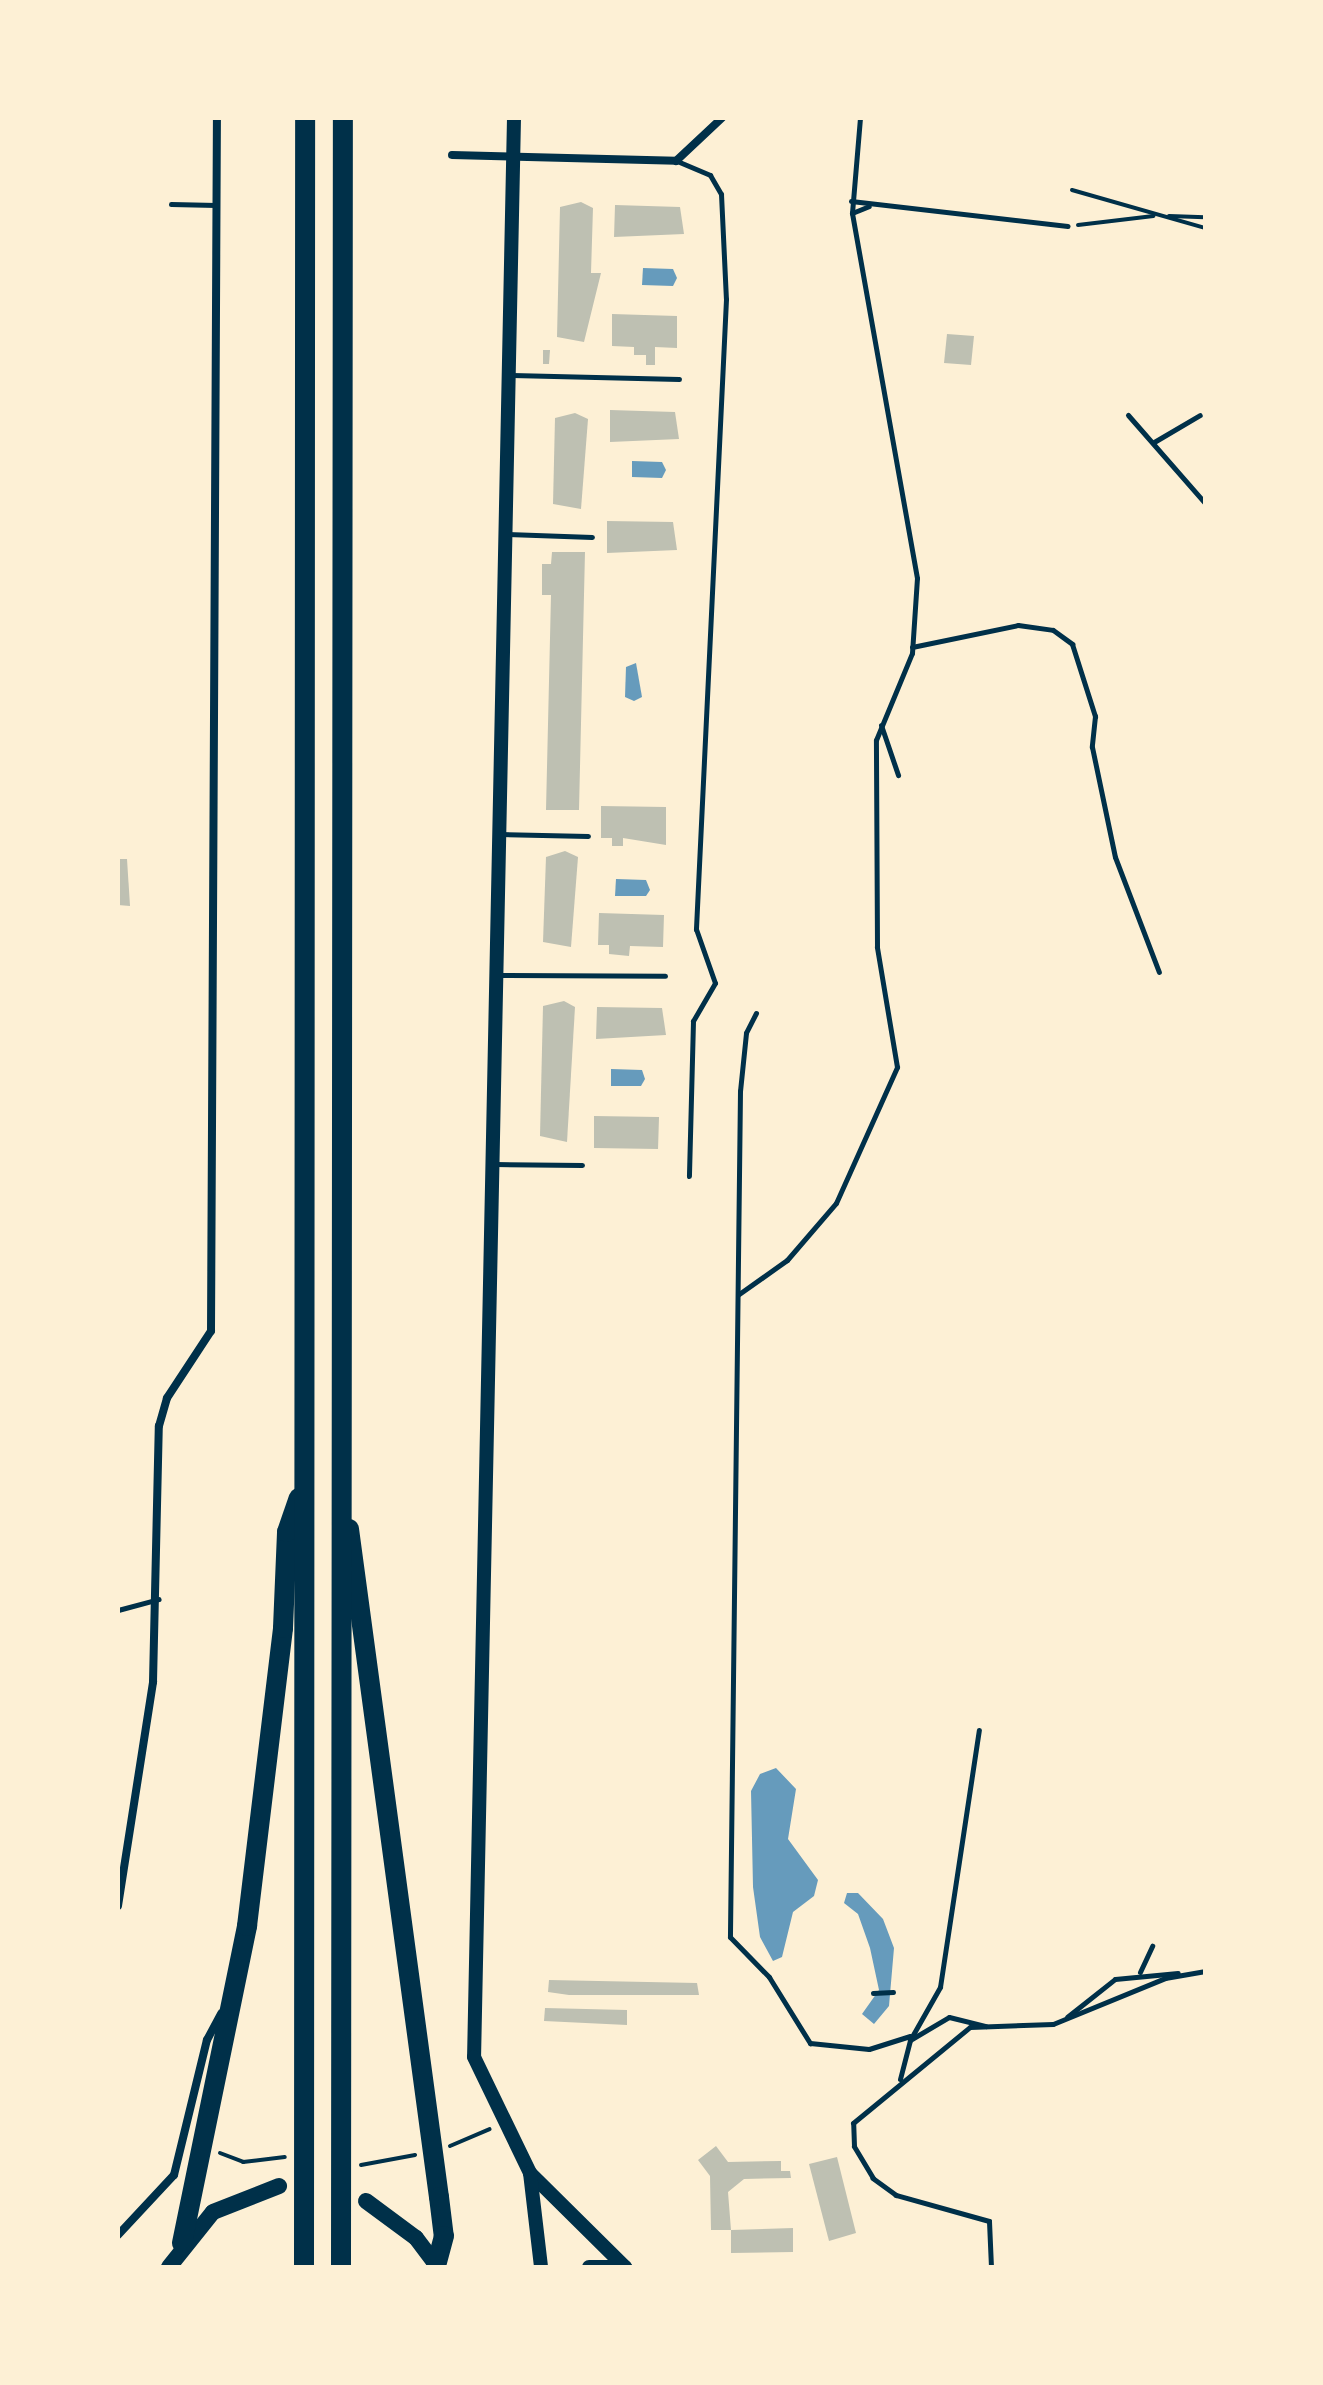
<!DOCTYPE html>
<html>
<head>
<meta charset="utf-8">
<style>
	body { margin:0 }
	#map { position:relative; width:1323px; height:2385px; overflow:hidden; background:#fdf0d5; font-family:Karla,sans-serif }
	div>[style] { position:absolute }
	.water>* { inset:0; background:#669bbc }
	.building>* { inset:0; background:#bec0b2 }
	.path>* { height:4px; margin:-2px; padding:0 2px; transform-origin:2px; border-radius:2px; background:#003049 }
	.service>* { height:5px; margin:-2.5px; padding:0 2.5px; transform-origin:2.5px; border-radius:2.5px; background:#003049 }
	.minor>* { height:8px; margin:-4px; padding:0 4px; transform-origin:4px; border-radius:4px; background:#003049 }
	.tertiary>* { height:14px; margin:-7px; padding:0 7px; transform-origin:7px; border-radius:7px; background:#003049 }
	.primary>* { height:16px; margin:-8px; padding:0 8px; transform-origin:8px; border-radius:8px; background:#003049 }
	.motorway>* { height:20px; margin:-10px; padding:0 10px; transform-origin:10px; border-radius:10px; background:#003049 }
	span { translate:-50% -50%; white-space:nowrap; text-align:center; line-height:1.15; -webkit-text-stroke:7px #fdf0d5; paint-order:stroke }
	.frame { position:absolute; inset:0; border:120px solid #fdf0d5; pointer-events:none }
</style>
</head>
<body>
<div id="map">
	<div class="water">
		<div style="clip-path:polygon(643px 268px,673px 269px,677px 278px,673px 286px,642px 285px)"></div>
		<div style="clip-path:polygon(632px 461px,662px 462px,666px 470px,662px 478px,632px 477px)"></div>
		<div style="clip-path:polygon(636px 663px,642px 697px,634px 701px,625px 697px,626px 667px)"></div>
		<div style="clip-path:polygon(616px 879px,646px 880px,650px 890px,646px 896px,615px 896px)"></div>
		<div style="clip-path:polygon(611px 1069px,642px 1070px,645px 1079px,641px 1086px,611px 1086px)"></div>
		<div style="clip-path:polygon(776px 1768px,796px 1789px,788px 1839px,818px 1880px,814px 1896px,793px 1912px,782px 1957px,773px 1961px,760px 1937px,753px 1887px,751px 1791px,760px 1774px)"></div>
		<div style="clip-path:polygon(847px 1893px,858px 1893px,883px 1919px,894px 1948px,889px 2006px,874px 2024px,862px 2014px,879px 1990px,870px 1948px,858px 1914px,844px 1903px)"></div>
	</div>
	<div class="building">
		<div style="clip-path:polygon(581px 202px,593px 208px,591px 273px,601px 273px,584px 342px,557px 337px,560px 207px)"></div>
		<div style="clip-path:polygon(615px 205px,680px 207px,684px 234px,614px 237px)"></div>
		<div style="clip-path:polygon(612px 314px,677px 316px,677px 348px,655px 347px,655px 365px,646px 365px,646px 355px,634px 355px,634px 347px,612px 346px)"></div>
		<div style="clip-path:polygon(947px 334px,974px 336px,971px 365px,944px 363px)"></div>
		<div style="clip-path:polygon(543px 350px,550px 350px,549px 364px,543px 364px)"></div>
		<div style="clip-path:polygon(610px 410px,675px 412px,679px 439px,610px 442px)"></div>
		<div style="clip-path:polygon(575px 413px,588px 419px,581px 509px,553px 504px,555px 418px)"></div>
		<div style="clip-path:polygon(607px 521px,673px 522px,677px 550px,607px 553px)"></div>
		<div style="clip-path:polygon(552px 552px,585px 552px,579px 810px,546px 810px,551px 595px,542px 595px,542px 564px,551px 564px)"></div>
		<div style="clip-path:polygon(601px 806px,666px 807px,666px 845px,623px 838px,623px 846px,612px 846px,612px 838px,601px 838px)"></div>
		<div style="clip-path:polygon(565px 851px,578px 857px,571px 947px,543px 942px,546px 857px)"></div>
		<div style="clip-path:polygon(118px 859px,127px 859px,130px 906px,118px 905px)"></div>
		<div style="clip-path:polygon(599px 913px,664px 915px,663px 947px,630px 946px,629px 956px,609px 954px,609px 945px,598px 945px)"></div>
		<div style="clip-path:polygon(564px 1001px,575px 1007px,567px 1142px,540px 1136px,543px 1006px)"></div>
		<div style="clip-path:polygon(597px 1007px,662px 1008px,666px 1035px,596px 1039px)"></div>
		<div style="clip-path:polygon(594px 1116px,659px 1117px,658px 1149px,594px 1148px)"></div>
		<div style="clip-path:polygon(549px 1980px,697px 1983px,699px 1995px,569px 1995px,548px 1992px)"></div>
		<div style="clip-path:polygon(545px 2008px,627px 2010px,627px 2025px,544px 2021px)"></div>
		<div style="clip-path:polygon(716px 2146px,728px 2162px,781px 2161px,781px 2171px,790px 2171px,791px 2178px,744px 2179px,728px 2192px,731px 2230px,711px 2230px,710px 2176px,698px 2160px)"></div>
		<div style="clip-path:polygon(837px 2157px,856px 2233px,829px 2241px,809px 2164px)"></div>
		<div style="clip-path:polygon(793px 2228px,793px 2252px,731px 2253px,731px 2230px)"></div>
	</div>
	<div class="path">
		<div style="left:1072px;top:190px;width:138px;rotate:15.9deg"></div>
		<div style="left:1169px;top:216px;width:36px;rotate:2deg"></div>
		<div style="left:1078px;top:225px;width:76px;rotate:-6.8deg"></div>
		<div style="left:450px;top:2146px;width:43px;rotate:-23deg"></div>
		<div style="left:220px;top:2153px;width:25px;rotate:21deg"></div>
		<div style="left:243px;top:2162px;width:42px;rotate:-6.8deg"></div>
		<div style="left:361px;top:2165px;width:55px;rotate:-10.5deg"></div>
	</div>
	<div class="service">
		<div style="left:677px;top:161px;width:36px;rotate:23deg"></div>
		<div style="left:710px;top:175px;width:22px;rotate:60deg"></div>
		<div style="left:721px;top:194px;width:105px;rotate:87.3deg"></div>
		<div style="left:726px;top:299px;width:631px;rotate:92.73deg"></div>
		<div style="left:696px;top:929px;width:57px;rotate:70.6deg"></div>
		<div style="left:715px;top:983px;width:44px;rotate:120.1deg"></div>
		<div style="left:693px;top:1021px;width:155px;rotate:91.5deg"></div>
		<div style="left:851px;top:201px;width:218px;rotate:6.6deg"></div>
		<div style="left:171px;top:204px;width:45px;rotate:1.3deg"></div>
		<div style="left:852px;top:213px;width:18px;rotate:-22deg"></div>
		<div style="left:512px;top:375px;width:167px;rotate:1.4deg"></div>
		<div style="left:1128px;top:415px;width:117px;rotate:48.8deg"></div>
		<div style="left:1154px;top:442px;width:53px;rotate:-30.4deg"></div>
		<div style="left:505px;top:534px;width:87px;rotate:2deg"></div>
		<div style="left:912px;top:647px;width:108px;rotate:-11.7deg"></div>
		<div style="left:1018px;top:625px;width:35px;rotate:8deg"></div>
		<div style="left:1053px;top:630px;width:24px;rotate:36deg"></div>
		<div style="left:1072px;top:644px;width:76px;rotate:72.3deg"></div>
		<div style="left:1095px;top:716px;width:31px;rotate:96deg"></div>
		<div style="left:1092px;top:747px;width:112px;rotate:78.2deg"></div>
		<div style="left:1115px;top:857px;width:123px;rotate:69.1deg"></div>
		<div style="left:881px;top:725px;width:53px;rotate:71.2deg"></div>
		<div style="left:501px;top:834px;width:87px;rotate:1.3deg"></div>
		<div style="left:499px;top:975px;width:166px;rotate:0.3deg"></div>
		<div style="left:756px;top:1013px;width:22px;rotate:117deg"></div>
		<div style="left:746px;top:1033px;width:58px;rotate:95.9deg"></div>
		<div style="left:740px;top:1091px;width:846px;rotate:90.68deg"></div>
		<div style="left:730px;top:1937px;width:56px;rotate:45.7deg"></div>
		<div style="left:769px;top:1977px;width:78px;rotate:58.2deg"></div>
		<div style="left:810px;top:2043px;width:59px;rotate:5.8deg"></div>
		<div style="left:869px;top:2049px;width:43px;rotate:-17.6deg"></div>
		<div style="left:495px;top:1164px;width:87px;rotate:0.7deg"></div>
		<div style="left:739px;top:1294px;width:59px;rotate:-35.3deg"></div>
		<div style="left:787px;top:1260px;width:75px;rotate:-49.3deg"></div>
		<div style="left:836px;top:1203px;width:149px;rotate:-65.8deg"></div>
		<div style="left:897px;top:1067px;width:122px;rotate:-99.5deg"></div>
		<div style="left:877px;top:947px;width:207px;rotate:-90.3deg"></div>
		<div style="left:876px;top:740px;width:94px;rotate:-67.5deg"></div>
		<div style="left:912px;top:653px;width:75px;rotate:-86.2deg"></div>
		<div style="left:917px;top:578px;width:371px;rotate:-100.1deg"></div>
		<div style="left:852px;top:213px;width:95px;rotate:-85.2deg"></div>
		<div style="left:118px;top:1610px;width:42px;rotate:-15deg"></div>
		<div style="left:1140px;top:1972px;width:29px;rotate:-65deg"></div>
		<div style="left:873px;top:1993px;width:20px;rotate:-3deg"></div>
		<div style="left:1067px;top:2017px;width:61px;rotate:-38.4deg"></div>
		<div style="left:1115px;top:1979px;width:63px;rotate:-5.4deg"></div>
		<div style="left:910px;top:2040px;width:61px;rotate:-60.5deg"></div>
		<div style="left:940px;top:1987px;width:260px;rotate:-81.4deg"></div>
		<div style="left:900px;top:2079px;width:40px;rotate:-75.6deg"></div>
		<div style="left:910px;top:2040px;width:45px;rotate:-30.5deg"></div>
		<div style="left:949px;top:2017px;width:38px;rotate:14deg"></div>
		<div style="left:991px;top:2267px;width:46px;rotate:-92.5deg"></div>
		<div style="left:989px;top:2221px;width:97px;rotate:-164.4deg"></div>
		<div style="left:896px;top:2195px;width:29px;rotate:-144deg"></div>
		<div style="left:873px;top:2178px;width:37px;rotate:-121deg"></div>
		<div style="left:854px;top:2146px;width:23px;rotate:-92deg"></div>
		<div style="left:853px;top:2123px;width:151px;rotate:-39.4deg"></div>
		<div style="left:970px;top:2027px;width:83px;rotate:-2.1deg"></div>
		<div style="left:1053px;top:2024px;width:121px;rotate:-22.3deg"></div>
		<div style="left:1165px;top:1978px;width:41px;rotate:-9.9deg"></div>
	</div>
	<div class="minor">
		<div style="left:452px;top:155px;width:224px;rotate:1.5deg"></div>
		<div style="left:676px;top:161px;width:63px;rotate:-43.1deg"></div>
		<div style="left:118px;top:1906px;width:227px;rotate:-81.1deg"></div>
		<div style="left:153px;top:1682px;width:256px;rotate:-88.7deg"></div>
		<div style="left:159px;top:1426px;width:29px;rotate:-74deg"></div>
		<div style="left:167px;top:1398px;width:80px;rotate:-56.7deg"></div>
		<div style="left:211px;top:1331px;width:1213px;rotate:-89.72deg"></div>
		<div style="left:118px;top:2235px;width:82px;rotate:-47deg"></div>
		<div style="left:174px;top:2175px;width:139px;rotate:-76.3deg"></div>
		<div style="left:207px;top:2040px;width:30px;rotate:-62deg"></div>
	</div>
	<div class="tertiary">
		<div style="left:514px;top:118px;width:1939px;rotate:91.18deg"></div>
		<div style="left:474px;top:2057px;width:129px;rotate:64.2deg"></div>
		<div style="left:530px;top:2173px;width:134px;rotate:44.7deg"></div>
		<div style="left:530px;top:2173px;width:95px;rotate:83.3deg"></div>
		<div style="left:589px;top:2267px;width:36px"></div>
	</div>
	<div class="primary">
		<div style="left:366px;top:2201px;width:62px;rotate:36.5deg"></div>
		<div style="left:416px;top:2238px;width:36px;rotate:53deg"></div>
		<div style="left:169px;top:2267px;width:70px;rotate:-51.3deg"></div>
		<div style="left:213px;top:2212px;width:71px;rotate:-21.5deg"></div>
	</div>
	<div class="motorway">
		<div style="left:349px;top:1529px;width:674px;rotate:82.33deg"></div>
		<div style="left:439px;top:2197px;width:39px;rotate:83deg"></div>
		<div style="left:444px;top:2236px;width:30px;rotate:105deg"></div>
		<div style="left:182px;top:2243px;width:324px;rotate:-78.4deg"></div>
		<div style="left:247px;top:1926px;width:300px;rotate:-83.1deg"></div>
		<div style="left:283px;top:1628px;width:96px;rotate:-87.6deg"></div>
		<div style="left:287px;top:1532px;width:36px;rotate:-71deg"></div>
		<div style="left:304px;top:2267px;width:2149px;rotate:-89.97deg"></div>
		<div style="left:341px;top:2267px;width:2149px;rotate:-89.95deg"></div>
	</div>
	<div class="frame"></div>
</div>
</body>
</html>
